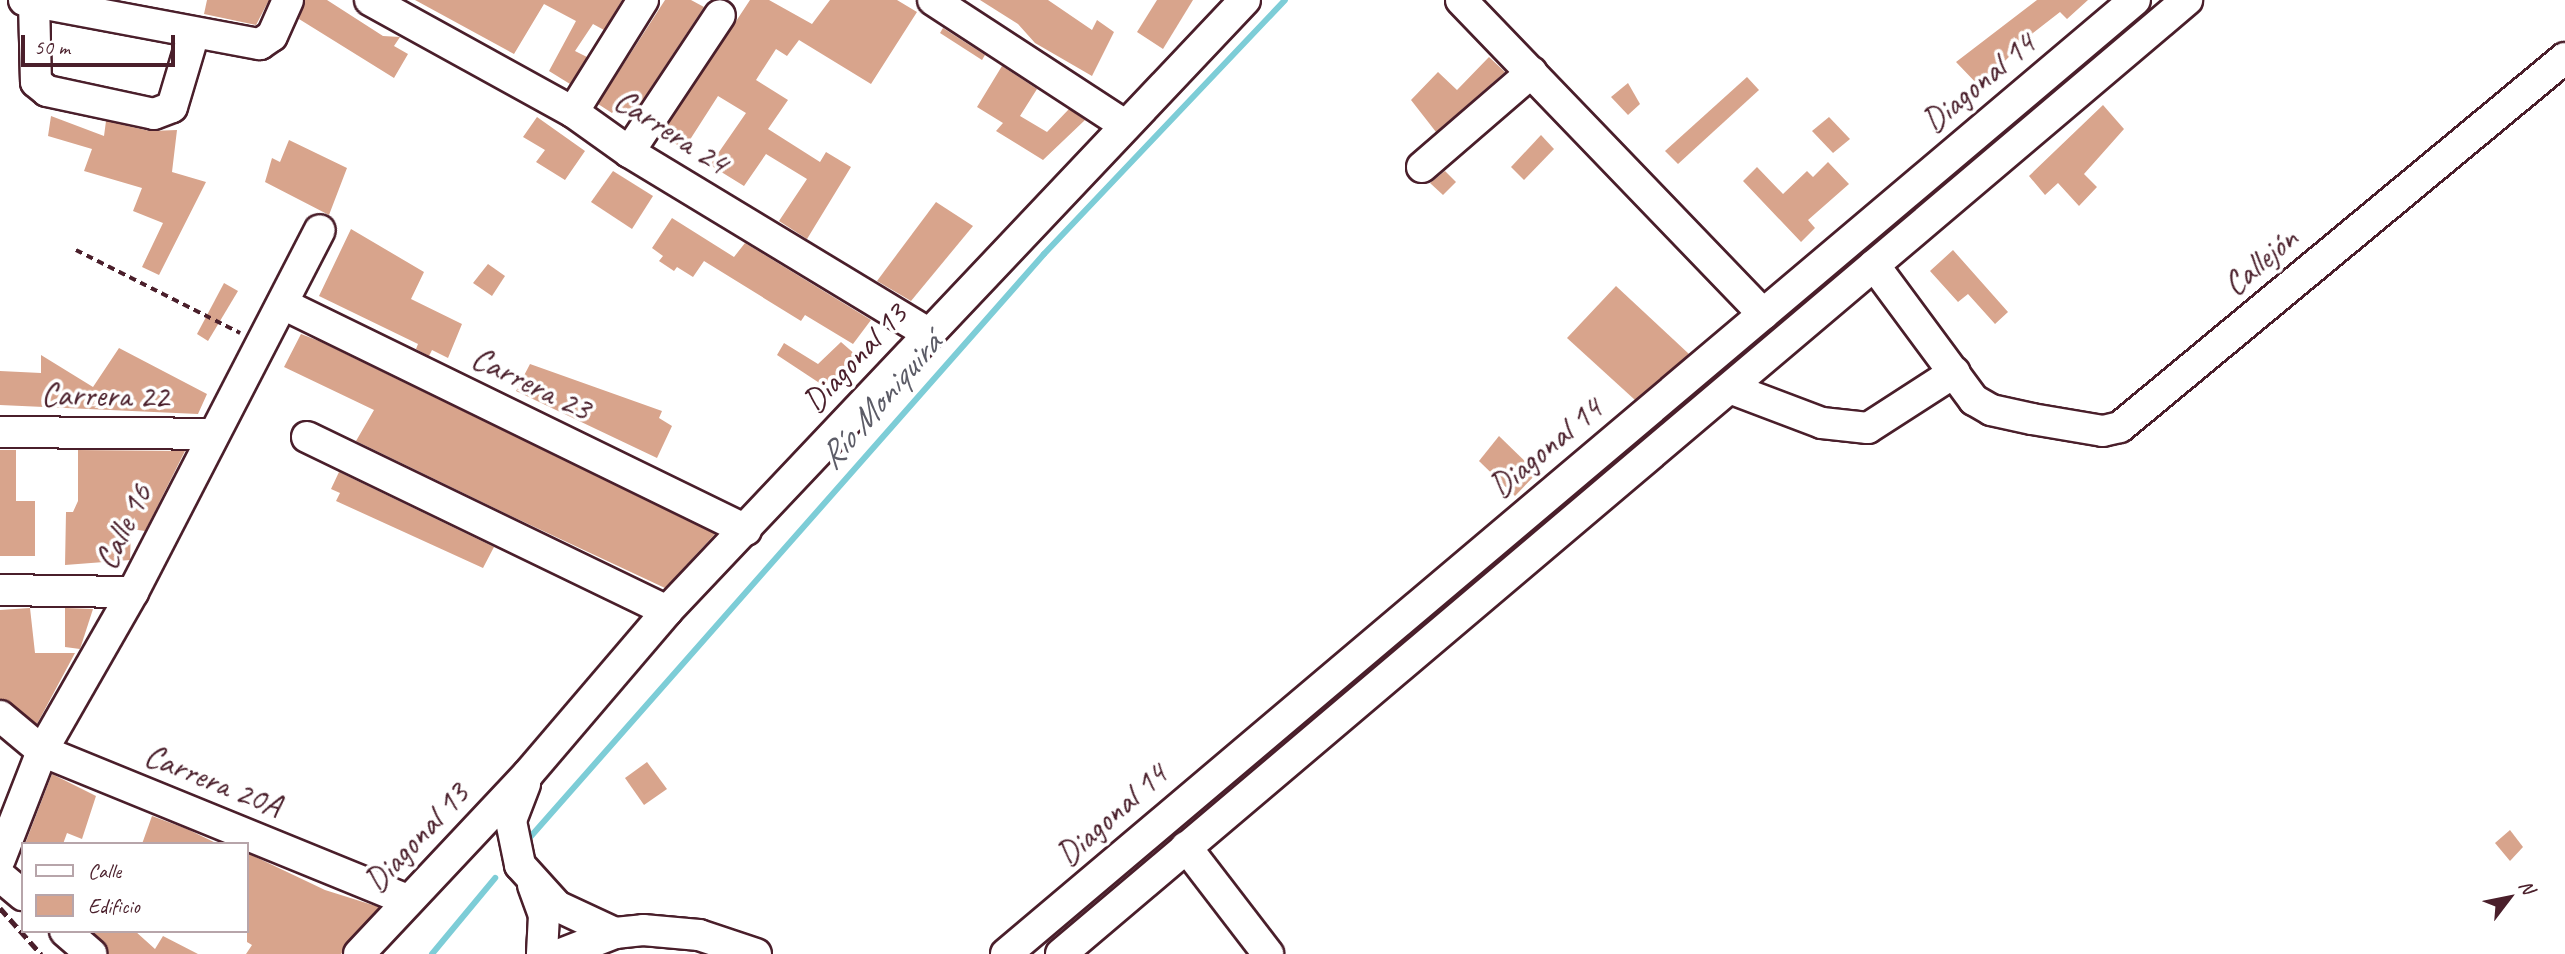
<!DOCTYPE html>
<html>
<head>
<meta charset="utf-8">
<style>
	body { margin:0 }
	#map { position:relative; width:2565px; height:954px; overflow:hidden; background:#fff; font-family:Caveat,sans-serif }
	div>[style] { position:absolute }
	.stream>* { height:6px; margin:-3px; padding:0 3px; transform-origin:3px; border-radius:3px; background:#7dcdd7 }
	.building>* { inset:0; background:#d8a48c }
	.path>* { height:3.5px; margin-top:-1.75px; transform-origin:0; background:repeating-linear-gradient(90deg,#4a1f2b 0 7px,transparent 0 12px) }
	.roads { filter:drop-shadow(2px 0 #4a1f2b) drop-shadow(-2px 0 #4a1f2b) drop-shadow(0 2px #4a1f2b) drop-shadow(0 -2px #4a1f2b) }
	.minor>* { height:30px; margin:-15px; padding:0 15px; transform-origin:15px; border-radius:15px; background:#fff }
	.rail>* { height:5px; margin-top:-2.5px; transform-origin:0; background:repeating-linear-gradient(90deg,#4a1f2b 0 10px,transparent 0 15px) }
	span { translate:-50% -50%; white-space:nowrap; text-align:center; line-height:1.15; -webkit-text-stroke:7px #fff; paint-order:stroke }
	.street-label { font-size:33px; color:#4a1f2b }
	.water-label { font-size:35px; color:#5c5c67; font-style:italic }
	.legend { position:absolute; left:21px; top:842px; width:228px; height:91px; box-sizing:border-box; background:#fff; border:2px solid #b7a5aa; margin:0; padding:9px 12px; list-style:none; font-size:21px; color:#4a1f2b }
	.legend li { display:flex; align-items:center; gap:14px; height:35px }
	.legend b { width:35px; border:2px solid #b7a5aa }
	.north { position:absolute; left:2474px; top:863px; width:70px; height:70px; -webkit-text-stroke:5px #fff; paint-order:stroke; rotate:58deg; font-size:19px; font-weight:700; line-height:28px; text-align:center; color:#4a1f2b }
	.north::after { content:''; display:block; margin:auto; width:24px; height:32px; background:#4a1f2b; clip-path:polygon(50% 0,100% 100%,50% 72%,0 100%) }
	.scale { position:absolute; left:21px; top:35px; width:154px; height:32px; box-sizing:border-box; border:4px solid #4a1f2b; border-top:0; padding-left:9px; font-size:21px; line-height:24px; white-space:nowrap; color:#4a1f2b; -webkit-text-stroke:5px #fff; paint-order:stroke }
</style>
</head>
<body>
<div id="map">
	<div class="stream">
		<div style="left:525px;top:843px;width:785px;rotate:-48.61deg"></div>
		<div style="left:1044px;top:254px;width:350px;rotate:-46.5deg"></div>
		<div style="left:432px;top:954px;width:99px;rotate:-50.3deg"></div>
	</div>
	<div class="building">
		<div style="clip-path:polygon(207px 0,269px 0,256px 25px,204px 14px)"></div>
		<div style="clip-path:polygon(305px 0,327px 0,383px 36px,400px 37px,394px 46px,408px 54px,394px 78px,299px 19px)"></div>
		<div style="clip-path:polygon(415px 0,622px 0,604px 30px,593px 24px,575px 51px,587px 57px,570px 84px,549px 71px,576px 21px,544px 4px,514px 54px)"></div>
		<div style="clip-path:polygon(665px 0,691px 0,704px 7px,632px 116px,617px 107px,612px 113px,598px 104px)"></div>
		<div style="clip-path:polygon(750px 0,769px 0,812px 24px,830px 0,897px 0,917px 12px,871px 84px,799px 40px,787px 56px,776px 49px,756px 80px,788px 100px,768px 129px,820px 162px,826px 152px,851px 167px,807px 239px,779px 221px,807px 179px,766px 154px,744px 186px,710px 165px,746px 113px,718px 96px,684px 149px,661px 135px)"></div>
		<div style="clip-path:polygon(980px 0,1048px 0,1092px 30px,1097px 20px,1114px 32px,1092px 76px,1035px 43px,1018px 24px)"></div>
		<div style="clip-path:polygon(1157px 0,1193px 0,1163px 49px,1137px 32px)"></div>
		<div style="clip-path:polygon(2037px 0,2088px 0,2067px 19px,2060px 12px,2029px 36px,1980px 87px,1956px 62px)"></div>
		<div style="clip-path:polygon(943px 28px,985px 55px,982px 60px,940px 33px)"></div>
		<div style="clip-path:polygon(1489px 57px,1505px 72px,1436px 132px,1411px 100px,1438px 72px,1457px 90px)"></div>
		<div style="clip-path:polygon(1002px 66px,1037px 89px,1020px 116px,1047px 132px,1069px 109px,1085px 120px,1043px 160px,996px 131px,1003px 123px,977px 107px)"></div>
		<div style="clip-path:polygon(1747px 77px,1759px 90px,1678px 164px,1665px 151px)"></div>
		<div style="clip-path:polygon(1628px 83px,1640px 104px,1628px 115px,1611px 97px)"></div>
		<div style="clip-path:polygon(2103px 105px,2124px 129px,2084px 174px,2097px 187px,2079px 206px,2058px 183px,2045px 195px,2029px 176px)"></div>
		<div style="clip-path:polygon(51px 116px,104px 136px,106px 121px,150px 131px,177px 130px,172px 172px,206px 182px,159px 275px,142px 267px,163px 223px,133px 211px,142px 188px,84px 171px,92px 149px,48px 136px)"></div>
		<div style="clip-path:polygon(537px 117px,585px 151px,565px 180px,536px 162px,545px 150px,523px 137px)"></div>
		<div style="clip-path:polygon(1829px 117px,1850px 139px,1833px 153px,1812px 131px)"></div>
		<div style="clip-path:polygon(1541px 135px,1554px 149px,1524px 180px,1511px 167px)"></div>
		<div style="clip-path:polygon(289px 140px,347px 168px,329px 215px,265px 182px,272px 158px,280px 162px)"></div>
		<div style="clip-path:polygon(1828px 162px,1849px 184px,1808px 220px,1815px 228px,1801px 242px,1743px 181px,1757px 167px,1783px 194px,1807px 171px,1813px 177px)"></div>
		<div style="clip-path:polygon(613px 171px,653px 196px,632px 229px,591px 202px)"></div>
		<div style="clip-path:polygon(1445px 171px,1456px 182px,1443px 195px,1430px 183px)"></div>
		<div style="clip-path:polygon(936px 202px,973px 226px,911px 301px,877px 281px)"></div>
		<div style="clip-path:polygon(672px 218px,734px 257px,745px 243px,871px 320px,853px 344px,805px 315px,801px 321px,704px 261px,693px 277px,677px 267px,674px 271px,659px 261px,663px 256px,652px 248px)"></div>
		<div style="clip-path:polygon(351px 229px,424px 272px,411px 299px,462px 324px,448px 358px,432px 350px,429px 356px,416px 349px,418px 344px,319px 296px)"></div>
		<div style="clip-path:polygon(1953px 250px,2008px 312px,1995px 324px,1968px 294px,1958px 302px,1930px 271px)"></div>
		<div style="clip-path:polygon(488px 264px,505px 276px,492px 296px,473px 283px)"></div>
		<div style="clip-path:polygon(224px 283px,238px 291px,208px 341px,197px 334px)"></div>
		<div style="clip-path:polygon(1616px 286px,1689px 354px,1635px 400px,1567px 338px)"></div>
		<div style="clip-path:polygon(301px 334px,319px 341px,715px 534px,665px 588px,509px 515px,356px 441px,374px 410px,284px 367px)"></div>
		<div style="clip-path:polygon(841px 342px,857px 356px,827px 388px,777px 355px,784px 343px,818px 364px)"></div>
		<div style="clip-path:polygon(119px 348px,207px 394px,198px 414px,0 405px,0 371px,41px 373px,41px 355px,93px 387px)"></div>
		<div style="clip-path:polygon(530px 364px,662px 411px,659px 418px,672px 426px,657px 458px,516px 391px)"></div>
		<div style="clip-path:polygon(1499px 436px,1537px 473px,1515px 496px,1479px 461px)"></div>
		<div style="clip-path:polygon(0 450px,16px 450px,16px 501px,35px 501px,35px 556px,0 556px)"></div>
		<div style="clip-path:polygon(78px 450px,185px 451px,145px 531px,131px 529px,130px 560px,65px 565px,66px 512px,73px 512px,78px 501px)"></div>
		<div style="clip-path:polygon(339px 472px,494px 547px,483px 568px,336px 501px,340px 493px,331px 489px)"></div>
		<div style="clip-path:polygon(30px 608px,35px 653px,75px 653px,37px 724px,0 699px,0 610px)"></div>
		<div style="clip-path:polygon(65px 608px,93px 609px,80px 649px,65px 647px)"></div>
		<div style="clip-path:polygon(647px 762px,667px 789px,644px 805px,625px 778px)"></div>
		<div style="clip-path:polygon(52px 774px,96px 796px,82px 839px,67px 833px,63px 844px,25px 844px)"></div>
		<div style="clip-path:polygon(152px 816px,187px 829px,218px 844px,142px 844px)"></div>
		<div style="clip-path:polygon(2510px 830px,2523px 847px,2510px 861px,2495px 843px)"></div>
		<div style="clip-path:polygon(247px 853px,325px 890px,379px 907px,341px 954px,246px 954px,252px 945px,247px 942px)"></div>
		<div style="clip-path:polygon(92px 931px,135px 931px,155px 949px,163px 936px,198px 954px,108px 954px)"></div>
	</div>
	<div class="path">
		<div style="left:76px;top:250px;width:184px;rotate:26.8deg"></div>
	</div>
	<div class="roads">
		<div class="minor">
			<div style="left:24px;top:0;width:240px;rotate:10.6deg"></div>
			<div style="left:260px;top:44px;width:14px;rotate:-34deg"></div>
			<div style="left:272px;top:36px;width:39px;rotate:-66deg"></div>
			<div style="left:370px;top:0;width:232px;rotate:28.9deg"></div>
			<div style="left:573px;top:112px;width:69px;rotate:35.5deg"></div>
			<div style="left:629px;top:152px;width:350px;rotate:31.2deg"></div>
			<div style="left:933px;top:0;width:229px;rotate:33.1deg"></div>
			<div style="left:1461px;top:0;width:436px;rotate:46.1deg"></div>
			<div style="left:34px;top:2px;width:80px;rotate:88.6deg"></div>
			<div style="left:36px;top:82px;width:14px;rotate:39deg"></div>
			<div style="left:47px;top:91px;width:109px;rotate:12.1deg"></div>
			<div style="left:154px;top:114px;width:19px;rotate:-21deg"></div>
			<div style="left:172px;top:107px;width:77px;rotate:-73.4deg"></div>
			<div style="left:573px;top:112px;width:132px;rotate:-58deg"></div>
			<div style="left:629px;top:152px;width:164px;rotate:-56.4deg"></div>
			<div style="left:1422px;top:167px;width:145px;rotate:-40.8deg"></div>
			<div style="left:1874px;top:265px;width:168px;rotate:53.5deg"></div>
			<div style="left:1974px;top:400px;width:20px;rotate:30deg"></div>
			<div style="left:1991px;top:410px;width:42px;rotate:12.4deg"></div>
			<div style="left:2032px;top:419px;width:72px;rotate:9.6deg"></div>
			<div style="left:2103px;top:431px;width:17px;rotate:-13deg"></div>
			<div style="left:2120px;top:427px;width:578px;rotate:-39.67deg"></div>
			<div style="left:285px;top:305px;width:513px;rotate:26.02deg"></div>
			<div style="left:1732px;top:389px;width:96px;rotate:20.7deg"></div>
			<div style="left:1822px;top:423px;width:46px;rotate:6.2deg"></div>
			<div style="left:1868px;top:428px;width:103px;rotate:-32.8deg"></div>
			<div style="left:0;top:432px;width:210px;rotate:0.5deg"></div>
			<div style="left:307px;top:437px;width:400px;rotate:25.8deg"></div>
			<div style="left:0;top:590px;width:133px;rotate:0.9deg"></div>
			<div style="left:0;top:716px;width:55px;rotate:39.8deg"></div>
			<div style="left:42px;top:751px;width:395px;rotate:22.2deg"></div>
			<div style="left:525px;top:784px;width:40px;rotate:111deg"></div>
			<div style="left:511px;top:821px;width:45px;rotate:78.4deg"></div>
			<div style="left:520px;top:865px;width:55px;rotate:47.9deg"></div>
			<div style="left:557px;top:906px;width:64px;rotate:25deg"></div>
			<div style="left:1186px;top:847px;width:135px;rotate:52.5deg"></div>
			<div style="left:0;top:859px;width:116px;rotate:-68.7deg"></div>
			<div style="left:42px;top:751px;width:183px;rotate:-60.2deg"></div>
			<div style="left:133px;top:592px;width:407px;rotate:-62.7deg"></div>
			<div style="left:0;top:876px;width:30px;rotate:40deg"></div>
			<div style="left:533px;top:885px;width:32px;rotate:70deg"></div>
			<div style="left:544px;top:915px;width:39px;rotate:93deg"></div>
			<div style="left:65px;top:931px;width:35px;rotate:41deg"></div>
			<div style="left:359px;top:954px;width:247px;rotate:-46.8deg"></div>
			<div style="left:528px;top:774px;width:214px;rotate:-49.5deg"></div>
			<div style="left:667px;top:611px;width:841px;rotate:-46.59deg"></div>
			<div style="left:561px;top:954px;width:58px;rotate:-21.3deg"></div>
			<div style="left:615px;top:933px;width:28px;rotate:-6deg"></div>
			<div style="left:643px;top:930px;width:56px;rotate:5.1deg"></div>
			<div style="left:699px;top:935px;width:60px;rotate:18.4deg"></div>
			<div style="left:1006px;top:954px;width:1478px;rotate:-40.2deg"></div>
			<div style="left:1061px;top:954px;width:1476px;rotate:-40.27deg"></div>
		</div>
	</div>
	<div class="rail">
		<div style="left:0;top:908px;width:62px;rotate:48.3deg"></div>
	</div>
	<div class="street-label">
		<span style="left:1979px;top:83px;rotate:-40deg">Diagonal 14</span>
		<span style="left:671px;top:132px;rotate:33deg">Carrera 24</span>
		<span style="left:2261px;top:262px;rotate:-40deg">Callejón</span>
		<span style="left:855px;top:358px;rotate:-47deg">Diagonal 13</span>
		<span style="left:531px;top:384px;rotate:26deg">Carrera 23</span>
		<span style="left:105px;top:396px;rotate:1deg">Carrera 22</span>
		<span style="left:1546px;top:448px;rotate:-40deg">Diagonal 14</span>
		<span style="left:124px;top:527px;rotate:-64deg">Calle 16</span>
		<span style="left:213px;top:781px;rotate:22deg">Carrera 20A</span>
		<span style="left:1112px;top:815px;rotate:-42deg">Diagonal 14</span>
		<span style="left:417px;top:838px;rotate:-47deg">Diagonal 13</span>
	</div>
	<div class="water-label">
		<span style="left:880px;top:401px;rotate:-49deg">Río Moniquirá</span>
	</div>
	<ul class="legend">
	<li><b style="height:9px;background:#fff"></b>Calle</li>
	<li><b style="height:19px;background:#d8a48c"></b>Edificio</li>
	</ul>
	<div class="north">N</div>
	<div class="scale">50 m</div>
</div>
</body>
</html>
